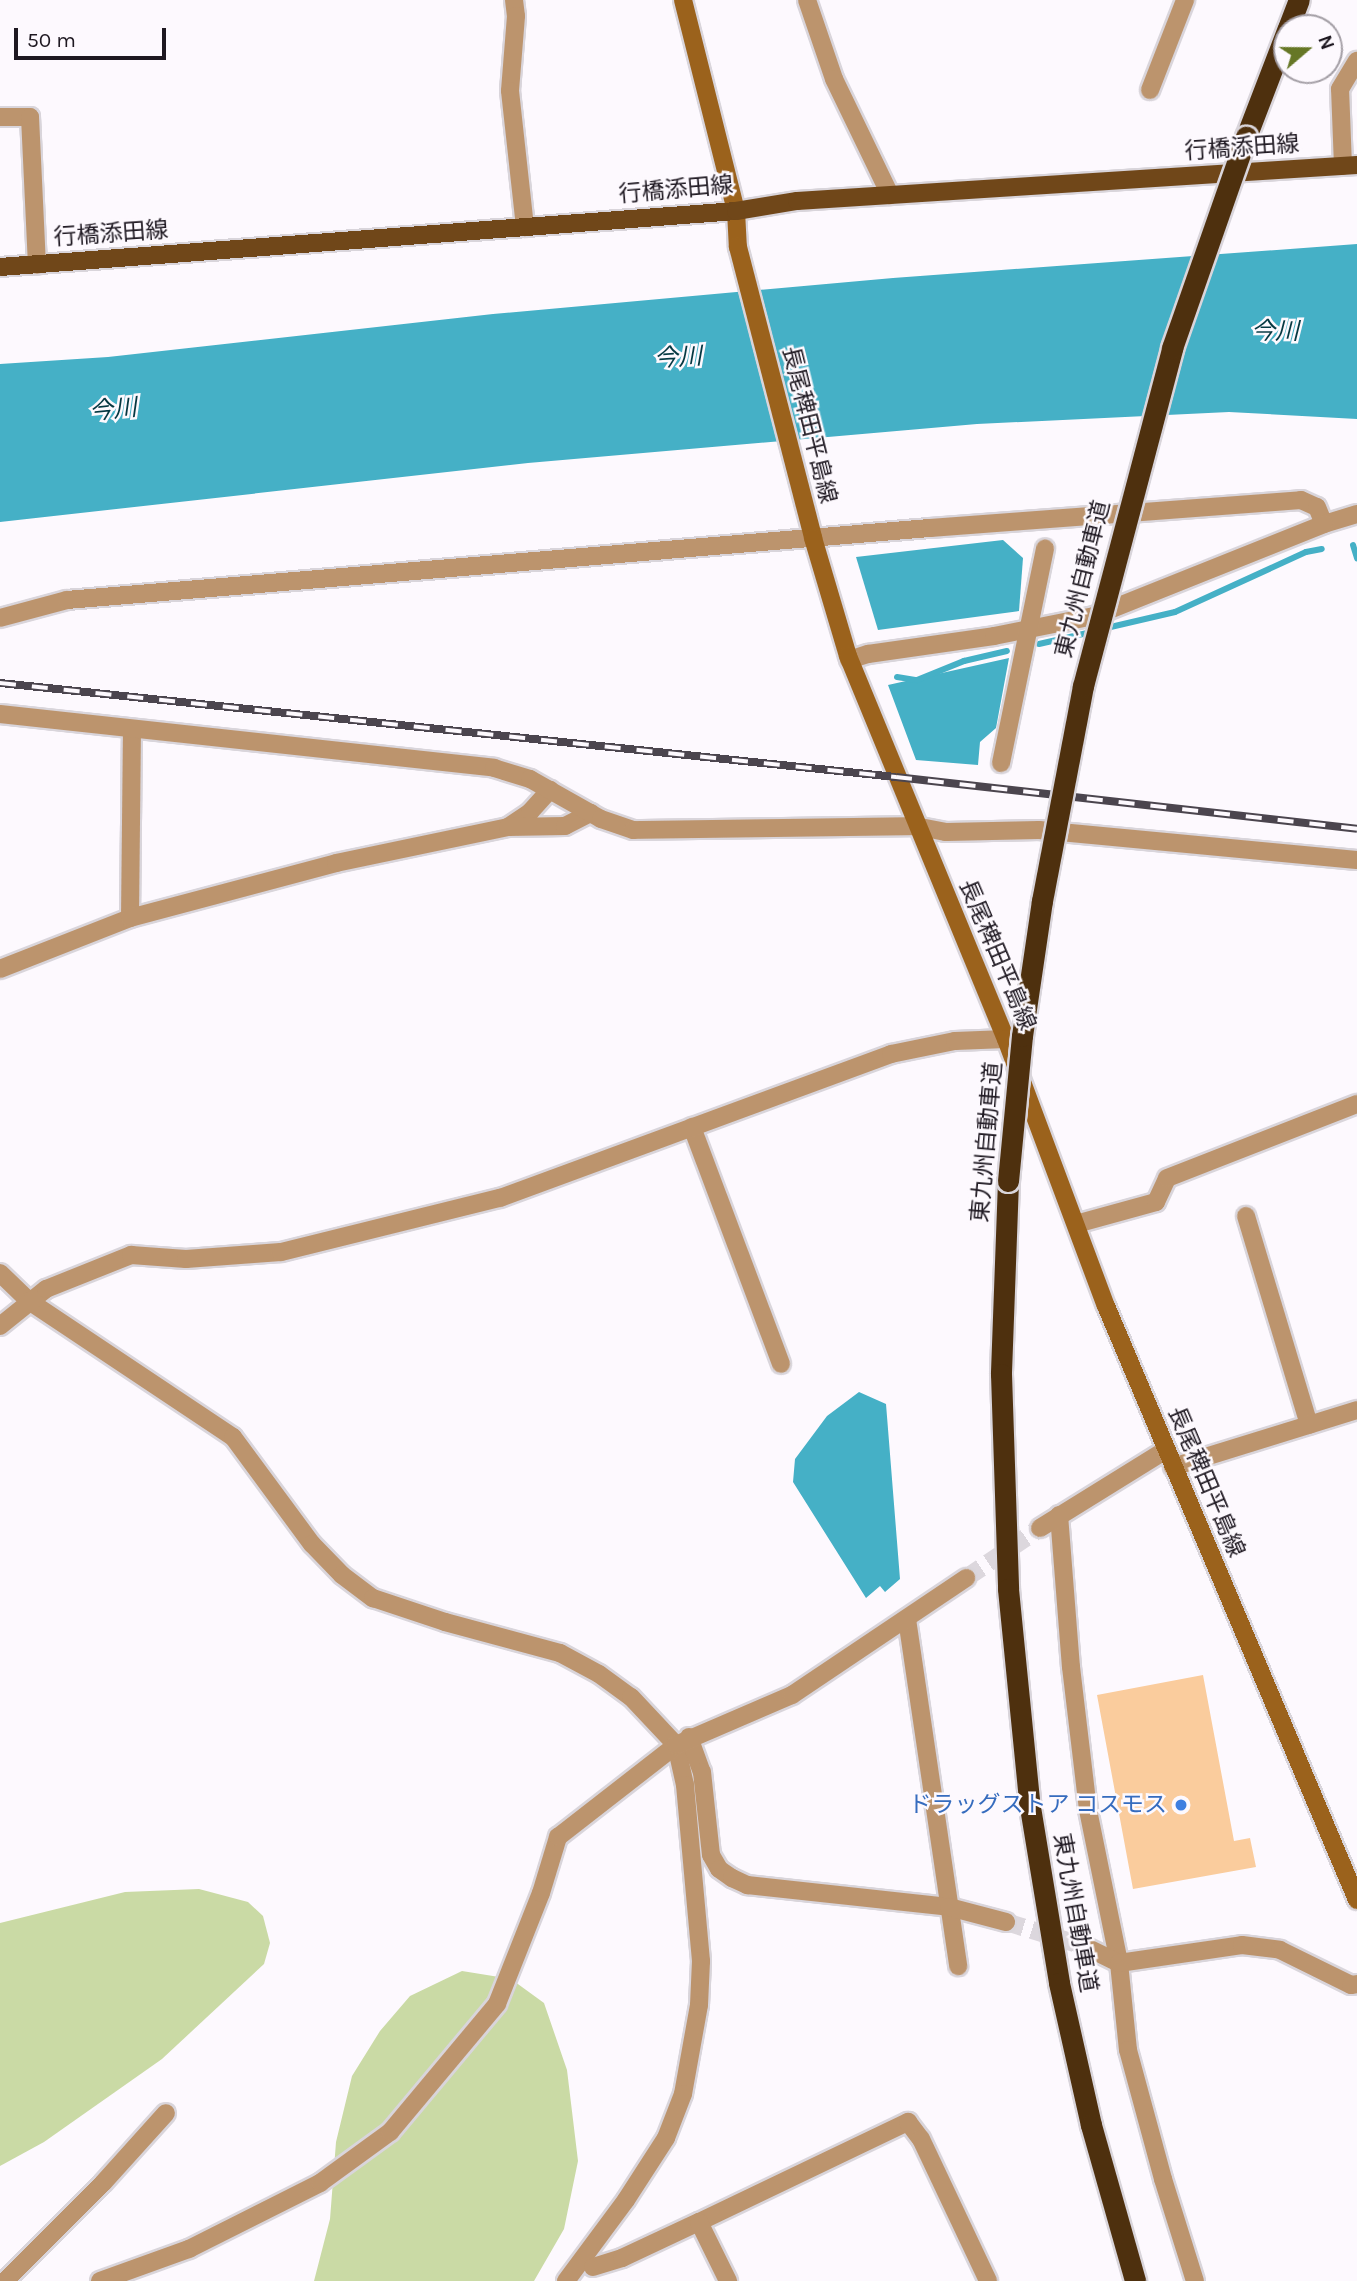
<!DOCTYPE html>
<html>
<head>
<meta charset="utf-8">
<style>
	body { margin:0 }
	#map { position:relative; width:1357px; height:2281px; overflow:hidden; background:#fdf9fe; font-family:Karla,"Noto Sans JP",sans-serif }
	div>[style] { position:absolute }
	.green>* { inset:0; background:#cadaa5 }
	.water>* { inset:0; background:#45b0c6 }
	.stream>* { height:6px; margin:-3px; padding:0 3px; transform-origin:3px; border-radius:3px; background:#45b0c6 }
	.building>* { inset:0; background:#facc9d }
	.minor-tunnel>* { height:18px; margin-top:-9px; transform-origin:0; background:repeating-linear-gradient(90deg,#dcd7dd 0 18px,transparent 0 27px) }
	.roads { filter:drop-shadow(2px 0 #d9d5db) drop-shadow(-2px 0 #d9d5db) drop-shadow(0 2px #d9d5db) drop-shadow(0 -2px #d9d5db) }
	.minor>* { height:18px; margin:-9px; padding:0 9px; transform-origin:9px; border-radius:9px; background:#bc946d }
	.tertiary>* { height:18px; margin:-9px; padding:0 9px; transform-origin:9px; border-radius:9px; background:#bc946d }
	.secondary>* { height:18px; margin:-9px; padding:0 9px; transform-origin:9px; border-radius:9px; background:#9b621c }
	.primary>* { height:18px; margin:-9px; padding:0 9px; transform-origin:9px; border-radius:9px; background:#704719 }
	.motorway>* { height:21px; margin:-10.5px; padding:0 10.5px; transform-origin:10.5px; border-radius:10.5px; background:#4e300e }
	.rail>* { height:8px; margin-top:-4px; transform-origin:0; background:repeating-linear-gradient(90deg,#fdf9fe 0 16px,#4b454e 0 32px); box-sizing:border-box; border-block:2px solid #4b454e }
	.bridges { filter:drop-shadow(2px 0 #d9d5db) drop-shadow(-2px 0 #d9d5db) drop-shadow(0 2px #d9d5db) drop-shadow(0 -2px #d9d5db) }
	.motorway-bridge>* { height:21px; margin:-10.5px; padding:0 10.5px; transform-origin:10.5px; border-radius:10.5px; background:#4e300e }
	.dots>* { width:19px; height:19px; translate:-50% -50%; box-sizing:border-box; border:4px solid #fdf9fe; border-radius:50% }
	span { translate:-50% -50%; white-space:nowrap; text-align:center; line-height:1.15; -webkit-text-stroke:5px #fdf9fe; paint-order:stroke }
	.street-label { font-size:23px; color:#1e1821 }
	.shop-label { font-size:23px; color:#366cbe }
	.right { translate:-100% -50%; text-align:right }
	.water-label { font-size:24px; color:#053842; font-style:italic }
	.north { position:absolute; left:1273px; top:14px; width:70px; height:70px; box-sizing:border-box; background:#fdf9fe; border:2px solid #a49fa6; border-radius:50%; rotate:70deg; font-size:19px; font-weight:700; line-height:28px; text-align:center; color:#1e1821 }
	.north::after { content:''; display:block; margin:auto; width:24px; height:32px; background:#667726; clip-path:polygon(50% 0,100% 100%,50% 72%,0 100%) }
	.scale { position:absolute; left:14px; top:28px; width:152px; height:32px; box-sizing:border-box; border:4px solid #1e1821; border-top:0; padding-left:9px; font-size:21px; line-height:24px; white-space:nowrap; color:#1e1821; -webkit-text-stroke:5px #fdf9fe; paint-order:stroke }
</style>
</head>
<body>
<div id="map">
	<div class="green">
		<div style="clip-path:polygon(199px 1889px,248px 1902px,263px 1916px,270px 1943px,264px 1964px,162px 2059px,44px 2142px,0 2166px,0 1923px,125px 1892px)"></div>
		<div style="clip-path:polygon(462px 1971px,511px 1979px,544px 2003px,567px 2070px,578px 2161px,564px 2229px,534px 2281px,314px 2281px,330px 2219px,336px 2142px,352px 2076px,380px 2031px,410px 1996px)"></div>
	</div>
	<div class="water">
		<div style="clip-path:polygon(1357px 244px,1357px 419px,1229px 412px,977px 424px,528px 463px,0 522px,0 364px,108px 357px,493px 314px,893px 278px)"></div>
		<div style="clip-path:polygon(1003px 540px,1023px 558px,1019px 611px,878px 630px,856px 557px)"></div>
		<div style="clip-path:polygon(1009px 658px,996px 728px,980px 742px,978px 765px,916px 760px,888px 685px)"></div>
		<div style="clip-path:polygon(859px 1392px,886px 1404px,900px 1579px,885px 1592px,880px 1586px,866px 1598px,793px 1482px,795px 1459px,827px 1416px)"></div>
	</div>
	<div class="stream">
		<div style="left:1353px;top:545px;width:14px;rotate:73deg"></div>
		<div style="left:1102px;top:629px;width:75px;rotate:-13.1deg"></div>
		<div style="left:1175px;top:612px;width:144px;rotate:-24.6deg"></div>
		<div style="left:1306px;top:552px;width:16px;rotate:-11deg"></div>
		<div style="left:1039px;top:644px;width:54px;rotate:-12.8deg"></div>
		<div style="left:897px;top:677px;width:20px;rotate:9deg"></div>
		<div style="left:917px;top:680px;width:51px;rotate:-22deg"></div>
		<div style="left:964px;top:661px;width:44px;rotate:-13.1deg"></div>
	</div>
	<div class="building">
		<div style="clip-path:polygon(1203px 1675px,1234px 1841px,1250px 1838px,1256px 1867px,1133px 1889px,1097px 1695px)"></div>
	</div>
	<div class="minor-tunnel">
		<div style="left:966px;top:1578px;width:89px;rotate:-34deg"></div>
		<div style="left:1006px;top:1922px;width:82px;rotate:17.1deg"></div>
	</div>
	<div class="roads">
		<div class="minor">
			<div style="left:514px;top:0;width:16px;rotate:83deg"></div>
			<div style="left:516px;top:16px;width:75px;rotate:94.6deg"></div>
			<div style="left:510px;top:91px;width:137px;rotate:83.7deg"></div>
			<div style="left:807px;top:0;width:83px;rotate:71.1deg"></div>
			<div style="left:834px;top:79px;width:129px;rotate:64.2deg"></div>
			<div style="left:1150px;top:90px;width:97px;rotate:-68.7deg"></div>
			<div style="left:0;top:117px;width:30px"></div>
			<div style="left:30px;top:117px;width:148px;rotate:87.3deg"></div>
			<div style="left:1343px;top:166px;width:77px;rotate:-92.2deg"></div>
			<div style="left:1340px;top:89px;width:33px;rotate:-59deg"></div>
			<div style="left:0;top:618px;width:69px;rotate:-15deg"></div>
			<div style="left:67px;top:600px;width:866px;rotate:-4.77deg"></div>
			<div style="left:930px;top:528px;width:372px;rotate:-4.3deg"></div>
			<div style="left:1301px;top:500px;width:17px;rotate:24deg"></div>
			<div style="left:1317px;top:507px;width:18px;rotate:68deg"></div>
			<div style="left:1324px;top:524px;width:34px;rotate:-17deg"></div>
			<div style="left:849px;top:660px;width:20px;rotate:-18deg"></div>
			<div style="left:868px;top:654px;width:127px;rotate:-8.1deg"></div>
			<div style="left:994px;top:636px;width:102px;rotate:-11.3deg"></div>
			<div style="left:1094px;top:616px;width:248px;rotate:-21.8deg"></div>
			<div style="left:1001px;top:763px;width:219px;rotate:-78.4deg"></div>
			<div style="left:915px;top:826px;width:32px;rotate:11deg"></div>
			<div style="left:946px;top:832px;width:93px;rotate:-1.2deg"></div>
			<div style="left:1039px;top:830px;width:319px;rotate:5.4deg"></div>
			<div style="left:508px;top:827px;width:27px;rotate:-34deg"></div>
			<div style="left:530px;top:812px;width:30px;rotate:-48deg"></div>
			<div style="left:130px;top:918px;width:189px;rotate:-89.4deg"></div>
			<div style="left:0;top:969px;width:140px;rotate:-21.4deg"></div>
			<div style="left:130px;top:918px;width:213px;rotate:-14.9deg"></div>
			<div style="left:336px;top:863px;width:176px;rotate:-11.8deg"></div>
			<div style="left:508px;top:827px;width:57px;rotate:-1deg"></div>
			<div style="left:565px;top:826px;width:29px;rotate:-27deg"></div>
			<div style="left:692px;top:1127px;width:253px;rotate:69.4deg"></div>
			<div style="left:1246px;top:1216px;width:218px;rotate:73.2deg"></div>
			<div style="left:1076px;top:1224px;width:83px;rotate:-15.4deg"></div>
			<div style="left:1156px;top:1202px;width:26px;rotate:-65deg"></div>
			<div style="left:1167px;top:1178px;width:204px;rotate:-21.3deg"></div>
			<div style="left:0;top:1273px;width:40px;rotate:44deg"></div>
			<div style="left:29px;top:1301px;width:245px;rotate:33.7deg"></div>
			<div style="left:233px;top:1437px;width:133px;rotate:53.6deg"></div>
			<div style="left:312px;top:1544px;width:43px;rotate:45.9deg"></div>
			<div style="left:342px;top:1575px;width:39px;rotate:37deg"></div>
			<div style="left:373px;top:1598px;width:76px;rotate:18.4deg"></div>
			<div style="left:445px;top:1622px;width:119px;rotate:15.1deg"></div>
			<div style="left:560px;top:1653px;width:44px;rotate:28.3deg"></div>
			<div style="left:599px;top:1674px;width:39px;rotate:36deg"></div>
			<div style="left:631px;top:1697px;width:66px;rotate:46.8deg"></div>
			<div style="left:676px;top:1745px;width:41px;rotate:77.3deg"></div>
			<div style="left:685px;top:1785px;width:177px;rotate:84.8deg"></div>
			<div style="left:701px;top:1961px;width:44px;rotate:92.6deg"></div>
			<div style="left:699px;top:2005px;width:90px;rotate:100.2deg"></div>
			<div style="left:683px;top:2094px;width:47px;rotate:111.1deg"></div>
			<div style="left:666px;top:2138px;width:74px;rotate:122.8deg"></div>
			<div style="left:626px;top:2200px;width:101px;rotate:126.5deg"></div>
			<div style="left:0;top:1326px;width:59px;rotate:-38.8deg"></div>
			<div style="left:46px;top:1289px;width:92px;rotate:-21.8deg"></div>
			<div style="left:131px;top:1255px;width:55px;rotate:4.2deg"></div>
			<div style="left:186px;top:1259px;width:95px;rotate:-4.2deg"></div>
			<div style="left:281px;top:1252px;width:226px;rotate:-13.9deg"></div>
			<div style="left:500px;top:1198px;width:417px;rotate:-20.2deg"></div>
			<div style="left:891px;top:1054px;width:65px;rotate:-11.5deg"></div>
			<div style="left:955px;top:1041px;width:51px;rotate:-2.2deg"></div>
			<div style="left:1173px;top:1467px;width:193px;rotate:-17.2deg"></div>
			<div style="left:1059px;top:1515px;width:152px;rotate:85.5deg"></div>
			<div style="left:1071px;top:1667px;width:144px;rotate:83.2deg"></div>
			<div style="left:1088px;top:1810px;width:156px;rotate:78.5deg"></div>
			<div style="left:1119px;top:1963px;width:87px;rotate:84.1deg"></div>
			<div style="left:1128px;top:2050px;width:134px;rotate:74.8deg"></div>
			<div style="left:1163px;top:2179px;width:107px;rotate:72.6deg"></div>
			<div style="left:1040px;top:1528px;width:148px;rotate:-31.8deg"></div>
			<div style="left:907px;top:1619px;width:351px;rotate:81.6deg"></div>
			<div style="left:689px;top:1737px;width:37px;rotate:70deg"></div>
			<div style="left:702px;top:1772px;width:83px;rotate:83.8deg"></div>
			<div style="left:711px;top:1855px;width:16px;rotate:60deg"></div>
			<div style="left:719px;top:1869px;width:16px;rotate:35deg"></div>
			<div style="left:732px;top:1878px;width:17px;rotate:25deg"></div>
			<div style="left:747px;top:1885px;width:203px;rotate:6.2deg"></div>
			<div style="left:949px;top:1907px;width:59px;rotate:14.7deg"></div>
			<div style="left:1084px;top:1946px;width:39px;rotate:26deg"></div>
			<div style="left:1119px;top:1963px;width:124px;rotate:-8.3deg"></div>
			<div style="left:1242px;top:1945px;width:38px;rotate:7deg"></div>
			<div style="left:1280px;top:1950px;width:79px;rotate:26.2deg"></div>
			<div style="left:1351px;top:1985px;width:6px;rotate:-9deg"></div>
			<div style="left:699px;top:2222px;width:232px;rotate:-25.6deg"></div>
			<div style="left:908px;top:2122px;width:21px;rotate:53deg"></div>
			<div style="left:921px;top:2139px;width:157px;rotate:64.7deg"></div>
			<div style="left:593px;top:2267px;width:30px;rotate:-17deg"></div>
			<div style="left:622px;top:2258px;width:85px;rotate:-25.1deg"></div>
			<div style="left:699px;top:2222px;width:66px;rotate:63.8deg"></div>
			<div style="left:5px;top:2281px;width:139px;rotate:-45deg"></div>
			<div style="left:103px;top:2183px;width:94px;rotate:-48deg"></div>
			<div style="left:100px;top:2281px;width:95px;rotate:-19.8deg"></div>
			<div style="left:189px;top:2249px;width:147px;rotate:-26.7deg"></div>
			<div style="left:320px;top:2183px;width:87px;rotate:-36.1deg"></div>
			<div style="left:390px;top:2132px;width:167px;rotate:-50.1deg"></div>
			<div style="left:497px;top:2004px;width:119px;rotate:-68.4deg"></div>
			<div style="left:541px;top:1893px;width:59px;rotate:-73.1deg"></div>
			<div style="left:558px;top:1837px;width:150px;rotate:-37.9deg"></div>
			<div style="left:676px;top:1745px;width:126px;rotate:-23.3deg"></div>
			<div style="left:792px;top:1695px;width:210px;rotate:-33.9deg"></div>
		</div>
		<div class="tertiary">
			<div style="left:0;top:714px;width:497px;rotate:6.2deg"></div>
			<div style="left:494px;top:768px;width:38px;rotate:17deg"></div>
			<div style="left:530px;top:779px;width:81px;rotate:29.4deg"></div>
			<div style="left:601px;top:819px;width:34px;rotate:19deg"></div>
			<div style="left:633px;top:830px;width:282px;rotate:-0.8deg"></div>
		</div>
		<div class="secondary">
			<div style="left:683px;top:0;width:218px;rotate:75.9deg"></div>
			<div style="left:736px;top:211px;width:36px;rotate:87deg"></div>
			<div style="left:738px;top:247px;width:301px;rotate:75.5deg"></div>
			<div style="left:813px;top:538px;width:123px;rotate:73.5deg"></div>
			<div style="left:848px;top:656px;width:414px;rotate:67.6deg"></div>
			<div style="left:1006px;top:1039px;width:285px;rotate:69.5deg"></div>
			<div style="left:1106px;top:1306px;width:645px;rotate:67.09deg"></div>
		</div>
		<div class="primary">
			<div style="left:0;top:267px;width:738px;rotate:-4.35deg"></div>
			<div style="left:736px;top:211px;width:62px;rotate:-9.3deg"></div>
			<div style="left:797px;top:201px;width:561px;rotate:-3.68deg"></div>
		</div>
		<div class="motorway">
			<div style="left:1288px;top:28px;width:30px;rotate:-69deg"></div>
			<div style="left:1246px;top:137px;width:115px;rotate:-69deg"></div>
			<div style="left:1008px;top:1181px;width:193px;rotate:92.1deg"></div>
			<div style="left:1001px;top:1374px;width:215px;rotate:88.1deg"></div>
			<div style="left:1008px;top:1589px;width:213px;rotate:84.3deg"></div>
			<div style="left:1029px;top:1801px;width:184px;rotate:80.6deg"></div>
			<div style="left:1059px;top:1983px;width:146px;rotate:77.3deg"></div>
			<div style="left:1091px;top:2125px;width:162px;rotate:74.2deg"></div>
		</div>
	</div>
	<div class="rail">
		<div style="left:0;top:683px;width:901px;rotate:5.99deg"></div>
		<div style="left:896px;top:777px;width:464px;rotate:6.4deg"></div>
	</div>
	<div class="bridges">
		<div class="motorway-bridge">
			<div style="left:1008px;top:1181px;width:146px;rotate:-84.5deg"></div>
			<div style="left:1022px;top:1036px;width:136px;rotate:-81.6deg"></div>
			<div style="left:1042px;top:901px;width:219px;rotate:-79.2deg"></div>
			<div style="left:1083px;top:686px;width:350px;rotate:-75.2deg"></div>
			<div style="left:1172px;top:348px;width:224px;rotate:-70.7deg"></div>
		</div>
	</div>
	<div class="dots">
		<div style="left:1181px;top:1805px;background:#3f7fe0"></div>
	</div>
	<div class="street-label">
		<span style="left:1242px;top:148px;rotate:-4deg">行橋添田線</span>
		<span style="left:676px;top:190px;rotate:-5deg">行橋添田線</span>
		<span style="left:111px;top:234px;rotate:-4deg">行橋添田線</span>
		<span style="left:809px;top:425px;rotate:76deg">長尾稗田平島線</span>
		<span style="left:1083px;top:579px;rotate:-76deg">東九州自動車道</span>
		<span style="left:997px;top:955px;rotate:67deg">長尾稗田平島線</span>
		<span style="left:987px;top:1142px;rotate:-85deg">東九州自動車道</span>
		<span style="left:1206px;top:1482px;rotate:67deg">長尾稗田平島線</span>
		<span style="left:1075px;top:1913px;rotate:80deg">東九州自動車道</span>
	</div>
	<div class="shop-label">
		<span class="right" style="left:1167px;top:1805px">ドラッグストア コスモス</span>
	</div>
	<div class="water-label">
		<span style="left:1275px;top:332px">今川</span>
		<span style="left:678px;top:358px;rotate:-4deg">今川</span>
		<span style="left:113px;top:410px;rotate:-6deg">今川</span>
	</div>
	<div class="north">N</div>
	<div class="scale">50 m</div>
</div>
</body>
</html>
